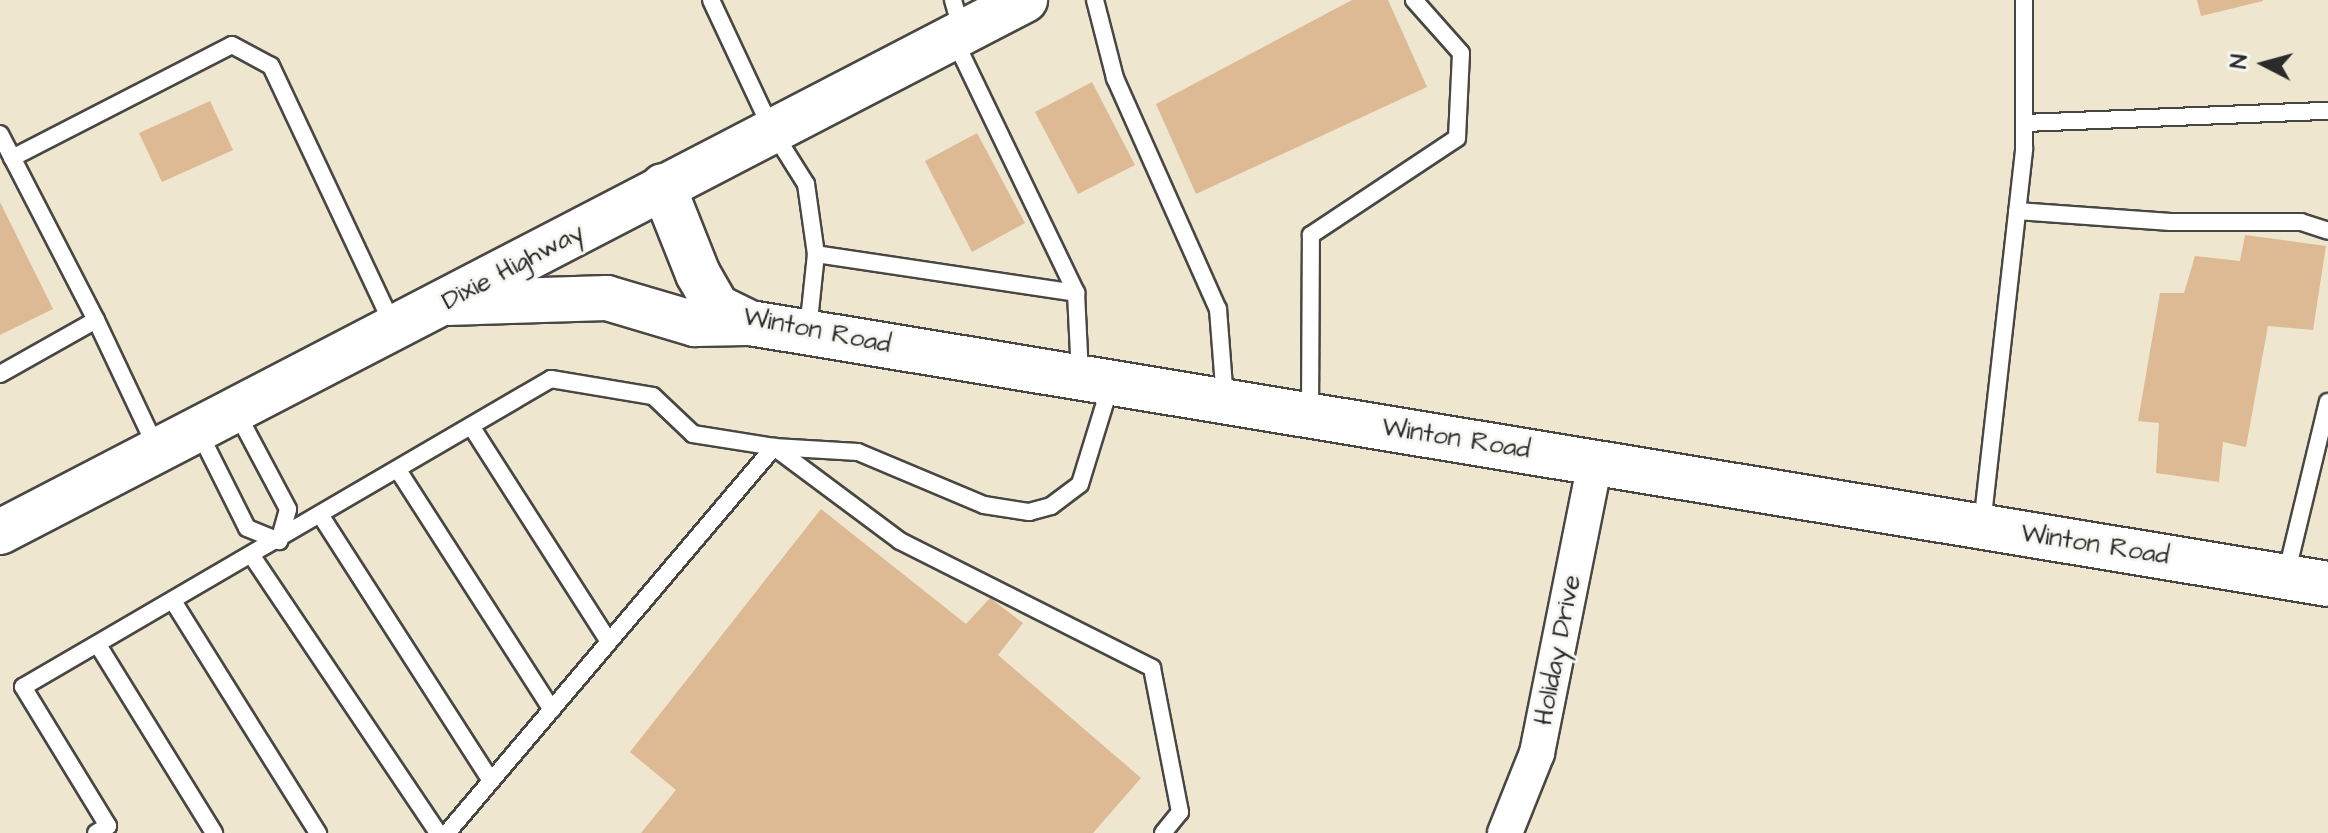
<!DOCTYPE html>
<html>
<head>
<meta charset="utf-8">
<style>
	body { margin:0 }
	#map { position:relative; width:2328px; height:833px; overflow:hidden; background:#eee6ce; font-family:"Architects Daughter",sans-serif }
	div>[style] { position:absolute }
	.building>* { inset:0; background:#ddba94 }
	.roads { filter:drop-shadow(2px 0 #484743) drop-shadow(-2px 0 #484743) drop-shadow(0 2px #484743) drop-shadow(0 -2px #484743) }
	.lane>* { height:16px; margin:-8px; padding:0 8px; transform-origin:8px; border-radius:8px; background:#fff }
	.street>* { height:34px; margin:-17px; padding:0 17px; transform-origin:17px; border-radius:17px; background:#fff }
	.secondary>* { height:44px; margin:-22px; padding:0 22px; transform-origin:22px; border-radius:22px; background:#fff }
	.primary>* { height:44px; margin:-22px; padding:0 22px; transform-origin:22px; border-radius:22px; background:#fff }
	span { translate:-50% -50%; white-space:nowrap; text-align:center; line-height:1.15; -webkit-text-stroke:6px #f6f6f2; paint-order:stroke }
	.street-label { font-size:26px; color:#2b2b2b }
	.north { position:absolute; left:2224px; top:24px; width:80px; height:80px; -webkit-text-stroke:6px #f6f6f2; paint-order:stroke; rotate:276deg; font-size:22px; font-weight:700; line-height:32px; text-align:center; color:#2b2b2b }
	.north::after { content:''; display:block; margin:auto; width:28px; height:36px; background:#2b2b2b; clip-path:polygon(50% 0,100% 100%,50% 72%,0 100%) }
</style>
</head>
<body>
<div id="map">
	<div class="building">
		<div style="clip-path:polygon(1352px 0,1388px 0,1427px 87px,1196px 194px,1156px 104px)"></div>
		<div style="clip-path:polygon(2197px 0,2263px 0,2263px 1px,2201px 16px)"></div>
		<div style="clip-path:polygon(1092px 82px,1135px 165px,1078px 194px,1035px 112px)"></div>
		<div style="clip-path:polygon(210px 101px,233px 150px,162px 182px,139px 133px)"></div>
		<div style="clip-path:polygon(977px 133px,1025px 223px,972px 252px,925px 161px)"></div>
		<div style="clip-path:polygon(0 202px,53px 309px,0 335px)"></div>
		<div style="clip-path:polygon(2245px 235px,2326px 246px,2313px 330px,2268px 326px,2246px 447px,2223px 442px,2219px 482px,2156px 473px,2159px 423px,2138px 421px,2160px 293px,2184px 293px,2195px 256px,2240px 261px)"></div>
		<div style="clip-path:polygon(821px 509px,966px 624px,990px 598px,1023px 623px,998px 655px,1141px 778px,1093px 833px,641px 833px,676px 790px,630px 752px)"></div>
	</div>
	<div class="roads">
		<div class="lane">
			<div style="left:711px;top:0;width:144px;rotate:64.9deg"></div>
			<div style="left:772px;top:130px;width:64px;rotate:57.8deg"></div>
			<div style="left:806px;top:184px;width:71px;rotate:81.9deg"></div>
			<div style="left:816px;top:254px;width:76px;rotate:96deg"></div>
			<div style="left:953px;top:0;width:32px;rotate:74deg"></div>
			<div style="left:1095px;top:0;width:81px;rotate:75.6deg"></div>
			<div style="left:1115px;top:78px;width:253px;rotate:66deg"></div>
			<div style="left:1218px;top:309px;width:90px;rotate:85.6deg"></div>
			<div style="left:954px;top:39px;width:282px;rotate:64.3deg"></div>
			<div style="left:1076px;top:293px;width:83px;rotate:87.2deg"></div>
			<div style="left:2024px;top:123px;width:304px;rotate:-2.3deg"></div>
			<div style="left:0;top:134px;width:209px;rotate:62.7deg"></div>
			<div style="left:96px;top:320px;width:110px;rotate:150.6deg"></div>
			<div style="left:12px;top:158px;width:247px;rotate:-27.2deg"></div>
			<div style="left:232px;top:45px;width:44px;rotate:28.3deg"></div>
			<div style="left:271px;top:66px;width:286px;rotate:64.8deg"></div>
			<div style="left:2017px;top:211px;width:154px;rotate:4.1deg"></div>
			<div style="left:2171px;top:222px;width:130px"></div>
			<div style="left:2301px;top:222px;width:28px;rotate:18deg"></div>
			<div style="left:816px;top:254px;width:263px;rotate:8.5deg"></div>
			<div style="left:96px;top:320px;width:143px;rotate:64.7deg"></div>
			<div style="left:1310px;top:414px;width:179px;rotate:-89.7deg"></div>
			<div style="left:1311px;top:235px;width:175px;rotate:-33.6deg"></div>
			<div style="left:1457px;top:138px;width:85px;rotate:-87.3deg"></div>
			<div style="left:1461px;top:53px;width:71px;rotate:-131.6deg"></div>
			<div style="left:471px;top:426px;width:256px;rotate:57.4deg"></div>
			<div style="left:199px;top:432px;width:107px;rotate:63.4deg"></div>
			<div style="left:247px;top:528px;width:35px;rotate:22deg"></div>
			<div style="left:279px;top:541px;width:33px;rotate:-74deg"></div>
			<div style="left:288px;top:509px;width:111px;rotate:-118deg"></div>
			<div style="left:398px;top:470px;width:285px;rotate:57.3deg"></div>
			<div style="left:321px;top:516px;width:315px;rotate:57.3deg"></div>
			<div style="left:1982px;top:525px;width:379px;rotate:-83.6deg"></div>
			<div style="left:2024px;top:148px;width:148px;rotate:-90deg"></div>
			<div style="left:252px;top:556px;width:334px;rotate:56.1deg"></div>
			<div style="left:2286px;top:575px;width:178px;rotate:-76.4deg"></div>
			<div style="left:173px;top:601px;width:274px;rotate:58deg"></div>
			<div style="left:98px;top:645px;width:221px;rotate:58.3deg"></div>
			<div style="left:96px;top:833px;width:14px;rotate:-30deg"></div>
			<div style="left:108px;top:826px;width:163px;rotate:-121.4deg"></div>
			<div style="left:23px;top:687px;width:611px;rotate:-30.26deg"></div>
			<div style="left:551px;top:379px;width:103px;rotate:9.5deg"></div>
			<div style="left:653px;top:396px;width:55px;rotate:43.5deg"></div>
			<div style="left:693px;top:434px;width:82px;rotate:9.1deg"></div>
			<div style="left:774px;top:447px;width:157px;rotate:36.7deg"></div>
			<div style="left:900px;top:541px;width:282px;rotate:26.7deg"></div>
			<div style="left:1152px;top:668px;width:147px;rotate:79deg"></div>
			<div style="left:1180px;top:812px;width:27px;rotate:129deg"></div>
			<div style="left:447px;top:833px;width:506px;rotate:-49.73deg"></div>
			<div style="left:774px;top:447px;width:84px;rotate:3.4deg"></div>
			<div style="left:858px;top:452px;width:137px;rotate:22.8deg"></div>
			<div style="left:984px;top:505px;width:46px;rotate:8.8deg"></div>
			<div style="left:1029px;top:512px;width:23px;rotate:-15deg"></div>
			<div style="left:1051px;top:506px;width:36px;rotate:-37deg"></div>
			<div style="left:1080px;top:484px;width:106px;rotate:-72.9deg"></div>
		</div>
		<div class="street">
			<div style="left:1505px;top:833px;width:86px;rotate:-68.2deg"></div>
			<div style="left:1537px;top:753px;width:297px;rotate:-78.7deg"></div>
		</div>
		<div class="secondary">
			<div style="left:663px;top:186px;width:95px;rotate:68.3deg"></div>
			<div style="left:698px;top:274px;width:38px;rotate:60deg"></div>
			<div style="left:717px;top:307px;width:37px;rotate:26deg"></div>
			<div style="left:750px;top:323px;width:1599px;rotate:9.39deg"></div>
			<div style="left:447px;top:303px;width:160px;rotate:-1.8deg"></div>
			<div style="left:607px;top:298px;width:92px;rotate:16.5deg"></div>
			<div style="left:695px;top:324px;width:53px;rotate:-1.1deg"></div>
		</div>
		<div class="primary">
			<div style="left:0;top:532px;width:1155px;rotate:-27.43deg"></div>
		</div>
	</div>
	<div class="street-label">
		<span style="left:513px;top:267px;rotate:-28deg">Dixie Highway</span>
		<span style="left:817px;top:331px;rotate:11deg">Winton Road</span>
		<span style="left:1456px;top:439px;rotate:9deg">Winton Road</span>
		<span style="left:2095px;top:545px;rotate:9deg">Winton Road</span>
		<span style="left:1558px;top:650px;rotate:-79deg">Holiday Drive</span>
	</div>
	<div class="north">N</div>
</div>
</body>
</html>
